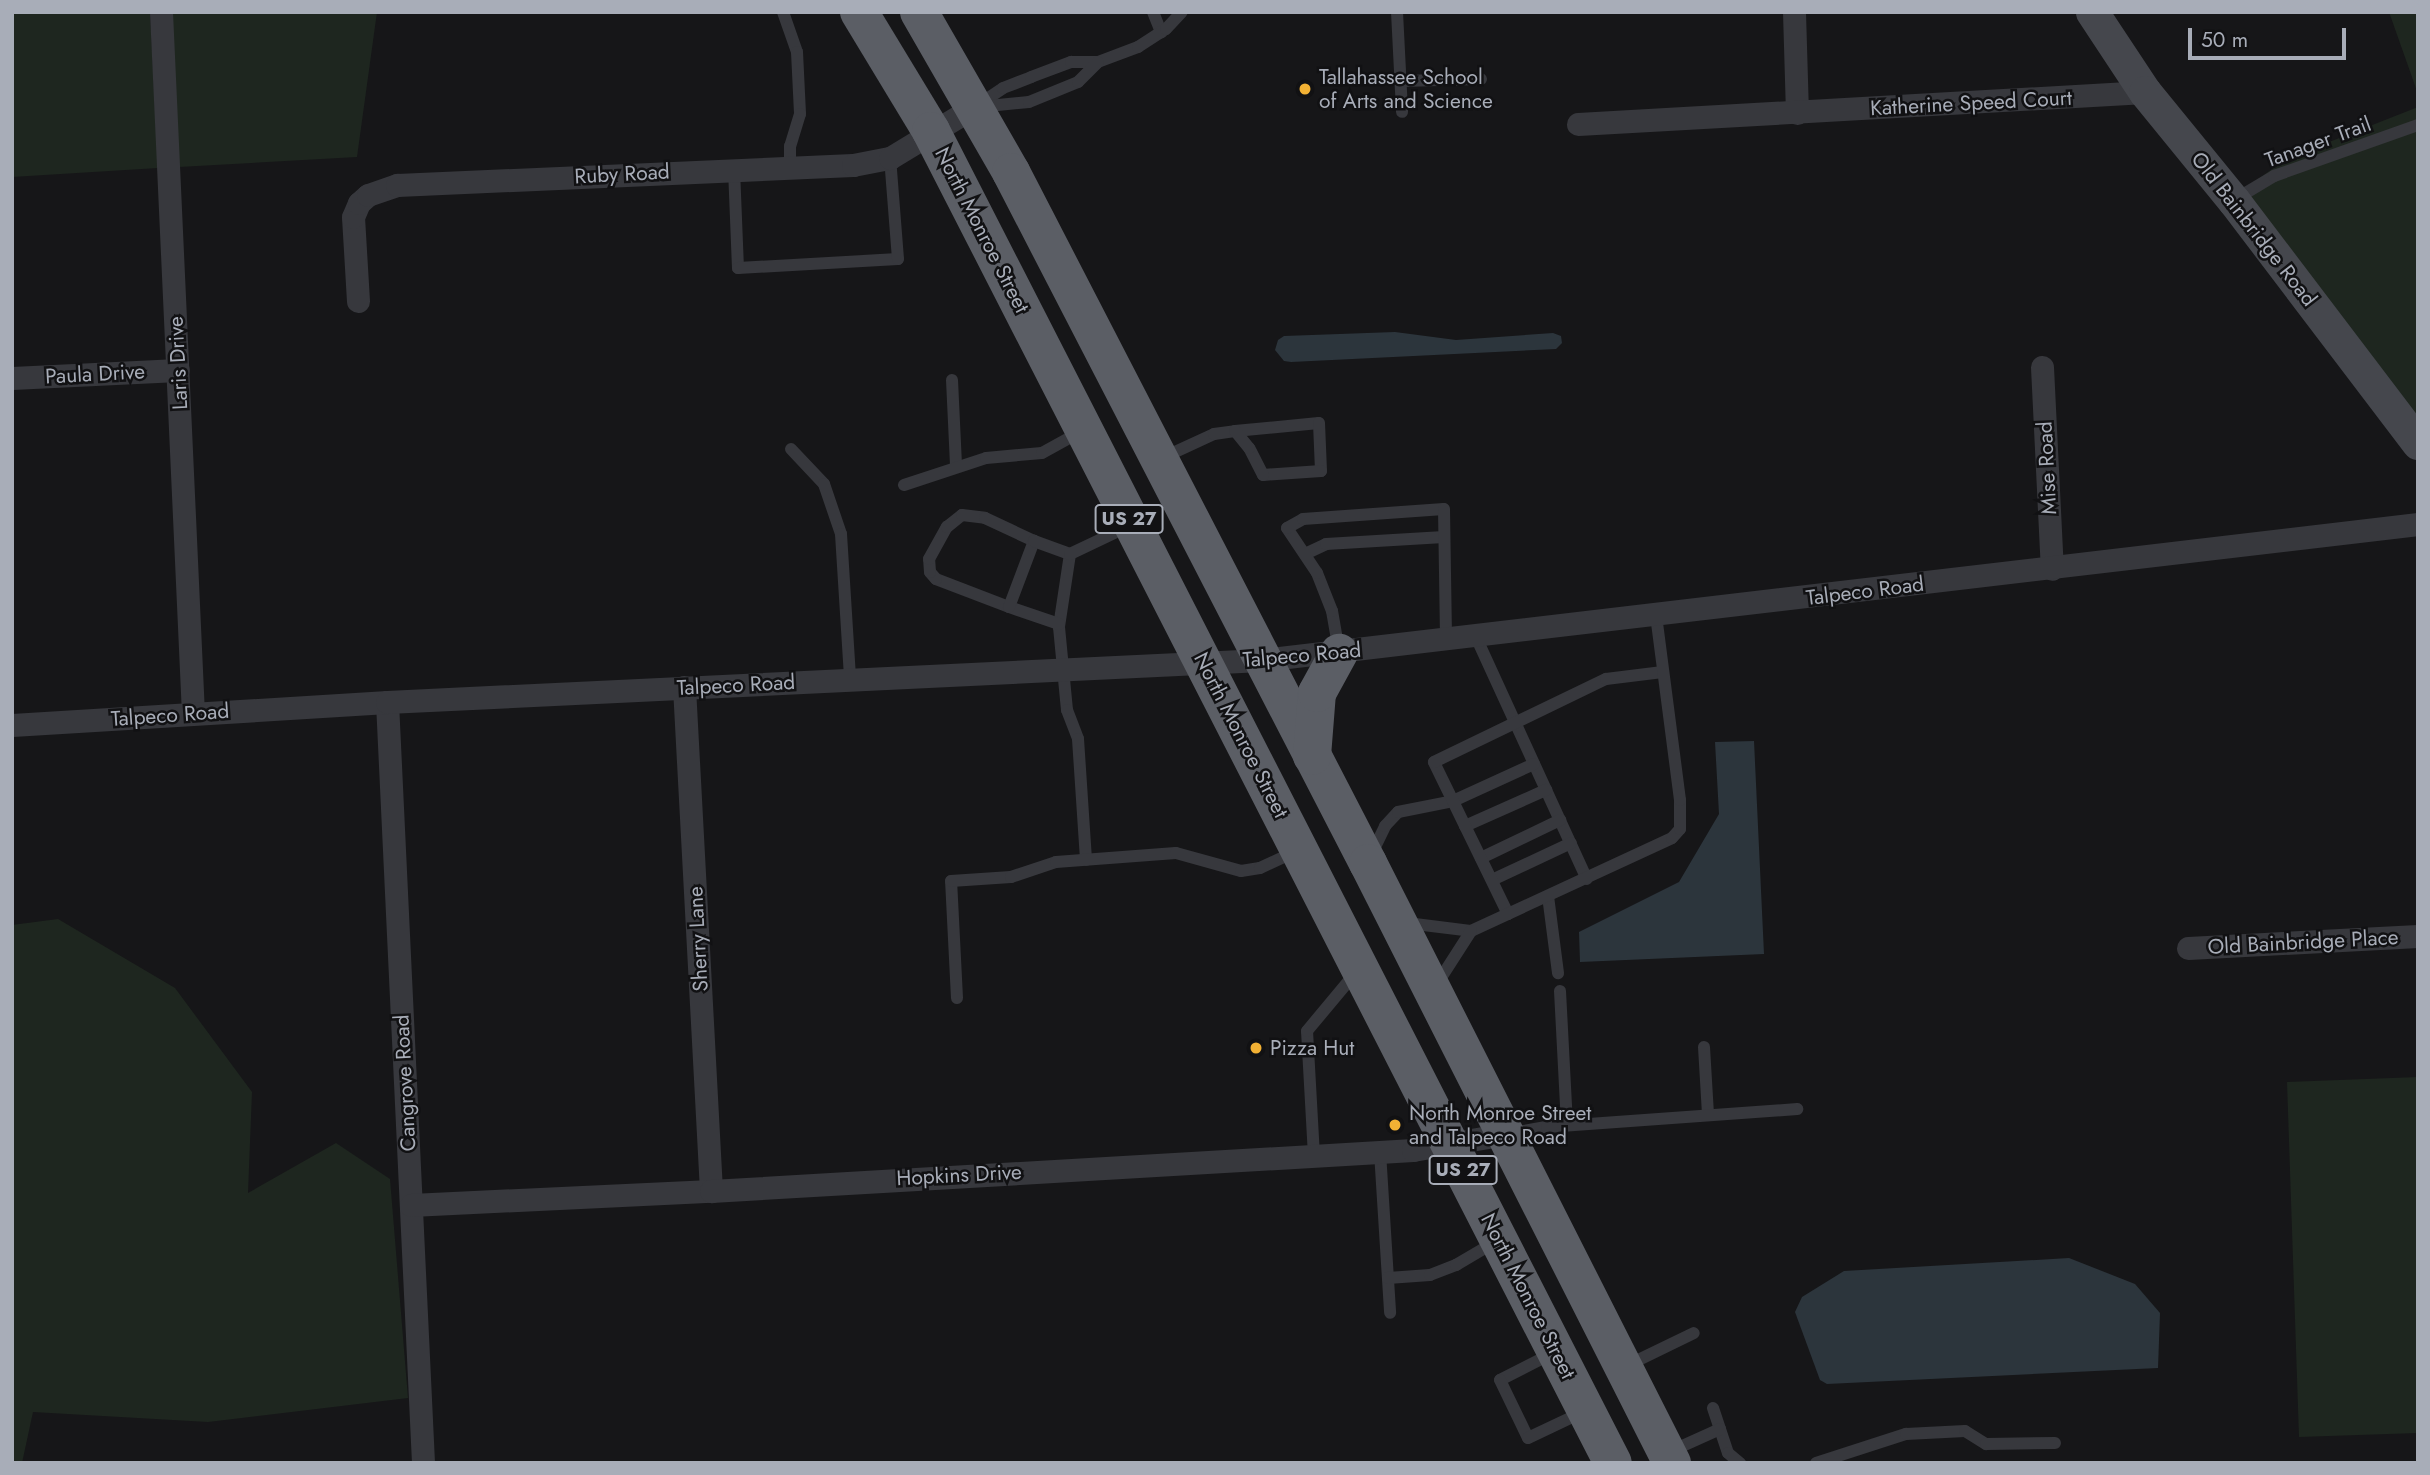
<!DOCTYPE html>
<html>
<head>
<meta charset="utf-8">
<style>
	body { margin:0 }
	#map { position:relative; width:2430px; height:1475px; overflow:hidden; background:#161618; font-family:Jost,sans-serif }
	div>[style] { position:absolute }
	.green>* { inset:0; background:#1e261f }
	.water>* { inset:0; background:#2c353c }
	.service>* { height:12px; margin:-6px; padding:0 6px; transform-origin:6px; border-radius:6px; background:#37383d }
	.minor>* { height:23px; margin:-11.5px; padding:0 11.5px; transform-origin:11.5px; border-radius:11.5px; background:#37383d }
	.secondary>* { height:33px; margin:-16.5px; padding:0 16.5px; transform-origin:16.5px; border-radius:16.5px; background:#45474d }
	.trunk>* { height:38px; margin:-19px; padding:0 19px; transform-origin:19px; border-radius:19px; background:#5b5e65 }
	.dots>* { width:19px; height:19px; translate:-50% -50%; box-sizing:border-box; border:4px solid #111113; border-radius:50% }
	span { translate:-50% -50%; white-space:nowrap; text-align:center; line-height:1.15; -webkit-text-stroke:5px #111113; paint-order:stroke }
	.shield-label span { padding:2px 5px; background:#111113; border:2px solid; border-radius:5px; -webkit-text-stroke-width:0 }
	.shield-label { font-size:19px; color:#a8adb8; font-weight:700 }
	.poi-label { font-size:21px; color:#a8adb8 }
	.left { translate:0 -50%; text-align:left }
	.street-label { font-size:21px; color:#a8adb8 }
	.frame { position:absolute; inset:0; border:14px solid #a8adb8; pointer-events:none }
	.scale { position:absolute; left:2188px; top:28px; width:158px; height:32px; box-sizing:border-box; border:4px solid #a8adb8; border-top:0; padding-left:9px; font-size:21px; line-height:24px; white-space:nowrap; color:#a8adb8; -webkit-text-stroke:5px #111113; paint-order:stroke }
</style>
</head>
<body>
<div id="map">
	<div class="green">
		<div style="clip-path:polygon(12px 12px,150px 12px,158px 168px,12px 177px)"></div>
		<div style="clip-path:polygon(172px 12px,377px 12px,357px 157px,179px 167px)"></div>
		<div style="clip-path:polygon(2389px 12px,2418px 12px,2418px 94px)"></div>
		<div style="clip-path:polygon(2418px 107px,2418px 426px,2240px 192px,2286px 159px)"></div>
		<div style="clip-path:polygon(58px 919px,175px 988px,252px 1092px,248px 1193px,336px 1143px,390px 1179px,408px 1398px,208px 1422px,33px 1412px,22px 1463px,12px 1463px,12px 925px)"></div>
		<div style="clip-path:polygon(2418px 1077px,2418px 1433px,2299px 1437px,2287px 1082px)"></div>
	</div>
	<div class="water">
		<div style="clip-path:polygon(1395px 332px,1456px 340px,1553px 333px,1561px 336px,1562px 343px,1556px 349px,1291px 362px,1284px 361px,1275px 350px,1278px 340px,1284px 336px)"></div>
		<div style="clip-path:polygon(1754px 741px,1764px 954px,1580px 962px,1579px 932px,1679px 882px,1719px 814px,1715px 742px)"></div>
		<div style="clip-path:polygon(2069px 1258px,2135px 1284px,2160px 1313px,2158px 1368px,1827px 1384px,1820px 1380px,1795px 1312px,1802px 1297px,1844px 1271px)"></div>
	</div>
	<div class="service">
		<div style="left:783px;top:12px;width:42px;rotate:70.7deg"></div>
		<div style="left:797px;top:52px;width:62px;rotate:87.2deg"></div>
		<div style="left:800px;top:114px;width:34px;rotate:107deg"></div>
		<div style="left:790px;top:146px;width:21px;rotate:90deg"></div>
		<div style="left:1153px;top:12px;width:22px;rotate:68deg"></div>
		<div style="left:1397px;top:12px;width:100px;rotate:87.1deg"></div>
		<div style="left:1401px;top:81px;width:80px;rotate:-1.4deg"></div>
		<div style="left:978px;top:105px;width:30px;rotate:-34deg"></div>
		<div style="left:1003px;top:88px;width:30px;rotate:-21deg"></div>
		<div style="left:1031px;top:77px;width:43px;rotate:-20.6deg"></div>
		<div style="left:1071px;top:62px;width:27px"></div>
		<div style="left:1098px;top:62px;width:43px;rotate:-20.6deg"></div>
		<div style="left:1138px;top:47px;width:33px;rotate:-33deg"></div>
		<div style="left:1166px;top:29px;width:23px;rotate:-47deg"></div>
		<div style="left:978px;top:107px;width:51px;rotate:-5.6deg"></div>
		<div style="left:1029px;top:102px;width:53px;rotate:-22.2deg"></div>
		<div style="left:1078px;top:82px;width:28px;rotate:-45deg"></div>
		<div style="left:734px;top:169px;width:99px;rotate:87.7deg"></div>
		<div style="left:738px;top:268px;width:160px;rotate:-3.2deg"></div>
		<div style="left:898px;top:259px;width:101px;rotate:-94.5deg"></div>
		<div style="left:2234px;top:200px;width:47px;rotate:-31deg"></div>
		<div style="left:2274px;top:176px;width:153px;rotate:-19.5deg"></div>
		<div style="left:952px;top:380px;width:86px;rotate:87.3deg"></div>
		<div style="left:791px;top:449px;width:48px;rotate:46.7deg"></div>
		<div style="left:824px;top:484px;width:53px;rotate:71.2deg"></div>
		<div style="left:841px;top:534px;width:145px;rotate:86.4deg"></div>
		<div style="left:1162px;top:458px;width:57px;rotate:-24.8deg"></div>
		<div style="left:1214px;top:434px;width:21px;rotate:-8deg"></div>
		<div style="left:1235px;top:431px;width:84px;rotate:-5.4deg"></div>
		<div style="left:1319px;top:423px;width:48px;rotate:87.6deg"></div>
		<div style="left:1321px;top:471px;width:58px;rotate:176.1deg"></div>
		<div style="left:1263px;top:475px;width:30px;rotate:-117deg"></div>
		<div style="left:1249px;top:448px;width:22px;rotate:-129deg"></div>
		<div style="left:904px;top:485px;width:86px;rotate:-18.2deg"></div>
		<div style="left:986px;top:458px;width:56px;rotate:-5.1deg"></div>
		<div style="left:1042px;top:453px;width:46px;rotate:-28.8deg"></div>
		<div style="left:1070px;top:554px;width:74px;rotate:98.6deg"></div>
		<div style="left:1059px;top:627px;width:83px;rotate:84.5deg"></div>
		<div style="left:1067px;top:710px;width:31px;rotate:69deg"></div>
		<div style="left:1078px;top:739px;width:121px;rotate:86.2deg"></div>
		<div style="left:1305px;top:554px;width:23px;rotate:-25deg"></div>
		<div style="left:1326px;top:544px;width:118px;rotate:-3.4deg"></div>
		<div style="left:1009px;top:607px;width:78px;rotate:-159deg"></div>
		<div style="left:936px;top:579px;width:9px;rotate:-131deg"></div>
		<div style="left:930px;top:572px;width:13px;rotate:-94deg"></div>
		<div style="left:929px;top:559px;width:37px;rotate:-61deg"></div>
		<div style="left:947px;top:527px;width:19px;rotate:-39deg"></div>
		<div style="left:962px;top:515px;width:23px;rotate:7deg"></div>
		<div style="left:985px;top:518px;width:54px;rotate:25.1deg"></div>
		<div style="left:1059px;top:624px;width:53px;rotate:-161.2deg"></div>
		<div style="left:1009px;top:607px;width:71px;rotate:-69.3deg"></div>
		<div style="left:1034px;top:541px;width:38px;rotate:20deg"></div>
		<div style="left:1070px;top:554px;width:65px;rotate:-25.4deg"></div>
		<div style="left:1476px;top:637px;width:266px;rotate:65.4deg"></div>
		<div style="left:1339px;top:651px;width:41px;rotate:-99.9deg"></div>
		<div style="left:1332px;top:611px;width:41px;rotate:-111.5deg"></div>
		<div style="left:1317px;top:573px;width:54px;rotate:-123.7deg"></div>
		<div style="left:1287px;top:528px;width:18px;rotate:-29deg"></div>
		<div style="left:1303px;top:519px;width:141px;rotate:-4.1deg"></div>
		<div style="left:1444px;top:509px;width:132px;rotate:89.1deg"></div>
		<div style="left:1465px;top:826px;width:89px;rotate:-24deg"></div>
		<div style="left:1372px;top:853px;width:30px;rotate:-64deg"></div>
		<div style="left:1385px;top:826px;width:19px;rotate:-47deg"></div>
		<div style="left:1398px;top:812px;width:56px;rotate:-11.3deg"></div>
		<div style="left:1453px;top:801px;width:89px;rotate:-24.6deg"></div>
		<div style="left:1481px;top:858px;width:88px;rotate:-25.7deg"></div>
		<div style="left:1492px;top:880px;width:87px;rotate:-25.1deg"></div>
		<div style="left:1548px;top:896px;width:78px;rotate:82.6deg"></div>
		<div style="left:1508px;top:914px;width:169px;rotate:-116deg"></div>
		<div style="left:1434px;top:762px;width:191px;rotate:-25.8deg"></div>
		<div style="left:1606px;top:679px;width:57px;rotate:-7deg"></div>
		<div style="left:1407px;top:923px;width:64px;rotate:7.1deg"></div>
		<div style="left:1471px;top:931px;width:221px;rotate:-24.8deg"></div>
		<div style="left:1672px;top:838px;width:12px;rotate:-48deg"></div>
		<div style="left:1680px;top:829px;width:29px;rotate:-90deg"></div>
		<div style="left:1680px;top:800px;width:186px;rotate:-97.4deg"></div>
		<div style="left:1437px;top:984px;width:63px;rotate:-57.3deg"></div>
		<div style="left:1560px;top:991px;width:134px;rotate:87deg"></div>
		<div style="left:957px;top:998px;width:117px;rotate:-92.9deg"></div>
		<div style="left:951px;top:881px;width:60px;rotate:-3.8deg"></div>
		<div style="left:1011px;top:877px;width:47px;rotate:-18.4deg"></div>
		<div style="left:1056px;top:862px;width:120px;rotate:-4.3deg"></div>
		<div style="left:1176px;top:853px;width:67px;rotate:15.5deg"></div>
		<div style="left:1241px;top:871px;width:19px;rotate:-9deg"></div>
		<div style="left:1260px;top:868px;width:38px;rotate:-25deg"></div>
		<div style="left:1704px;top:1047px;width:68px;rotate:86.6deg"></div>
		<div style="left:1512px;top:1133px;width:36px;rotate:-10deg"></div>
		<div style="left:1547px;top:1127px;width:251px;rotate:-4.1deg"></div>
		<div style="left:1380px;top:1152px;width:161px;rotate:86.4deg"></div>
		<div style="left:1314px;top:1156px;width:125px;rotate:-93.2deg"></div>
		<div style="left:1307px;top:1031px;width:78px;rotate:-50.2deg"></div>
		<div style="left:1388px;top:1278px;width:42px;rotate:-4.1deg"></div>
		<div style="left:1430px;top:1275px;width:28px;rotate:-21deg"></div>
		<div style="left:1456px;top:1265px;width:45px;rotate:-30.5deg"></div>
		<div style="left:1551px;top:1354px;width:57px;rotate:153deg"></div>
		<div style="left:1500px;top:1380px;width:64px;rotate:64.2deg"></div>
		<div style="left:1528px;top:1438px;width:61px;rotate:-25.3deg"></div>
		<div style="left:1628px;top:1365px;width:73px;rotate:-25.9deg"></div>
		<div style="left:1713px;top:1408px;width:47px;rotate:71.6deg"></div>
		<div style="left:1728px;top:1453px;width:16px;rotate:40deg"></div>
		<div style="left:1669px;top:1452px;width:56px;rotate:-24.3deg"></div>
		<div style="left:1816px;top:1463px;width:95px;rotate:-17.9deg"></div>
		<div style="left:1906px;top:1434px;width:59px;rotate:-2.9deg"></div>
		<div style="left:1965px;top:1431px;width:25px;rotate:32deg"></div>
		<div style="left:1986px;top:1444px;width:69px;rotate:-0.8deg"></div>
	</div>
	<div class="minor">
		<div style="left:161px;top:12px;width:702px;rotate:87.39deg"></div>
		<div style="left:1794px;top:12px;width:101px;rotate:88.3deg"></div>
		<div style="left:1578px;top:124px;width:568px;rotate:-3.23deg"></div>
		<div style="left:358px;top:301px;width:84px;rotate:-93.4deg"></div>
		<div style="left:353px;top:217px;width:15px;rotate:-67deg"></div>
		<div style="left:359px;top:203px;width:12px;rotate:-42deg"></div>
		<div style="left:368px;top:195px;width:31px;rotate:-19deg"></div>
		<div style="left:397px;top:185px;width:456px;rotate:-2.5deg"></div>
		<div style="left:853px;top:165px;width:38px;rotate:-11deg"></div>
		<div style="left:890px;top:158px;width:98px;rotate:-31.3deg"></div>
		<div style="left:2042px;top:367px;width:202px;rotate:87.2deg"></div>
		<div style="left:12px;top:378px;width:166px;rotate:-2.8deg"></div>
		<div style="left:684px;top:687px;width:505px;rotate:86.93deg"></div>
		<div style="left:387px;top:702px;width:762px;rotate:87.29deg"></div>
		<div style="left:12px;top:725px;width:376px;rotate:-3.5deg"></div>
		<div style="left:387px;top:702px;width:876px;rotate:-2.75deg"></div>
		<div style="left:1262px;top:660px;width:1164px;rotate:-6.71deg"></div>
		<div style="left:2188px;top:948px;width:230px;rotate:-3deg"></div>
		<div style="left:411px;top:1205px;width:300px;rotate:-2.7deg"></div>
		<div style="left:711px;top:1191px;width:703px;rotate:-3.34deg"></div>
		<div style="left:1413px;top:1150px;width:94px;rotate:-9.8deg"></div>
	</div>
	<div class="secondary">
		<div style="left:2092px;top:12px;width:96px;rotate:56.5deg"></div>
		<div style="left:2145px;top:92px;width:141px;rotate:50.8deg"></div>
		<div style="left:2234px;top:201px;width:304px;rotate:52.8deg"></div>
	</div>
	<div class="trunk">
		<div style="left:859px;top:12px;width:139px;rotate:58.8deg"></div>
		<div style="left:931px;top:131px;width:1496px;rotate:62.89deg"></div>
		<div style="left:919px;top:12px;width:185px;rotate:60.1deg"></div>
		<div style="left:1011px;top:172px;width:778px;rotate:62.68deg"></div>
		<div style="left:1368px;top:863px;width:673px;rotate:63.13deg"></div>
		<div style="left:1312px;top:756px;width:63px;rotate:-85.5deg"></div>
		<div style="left:1317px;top:693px;width:46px;rotate:-61.2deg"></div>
	</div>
	<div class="dots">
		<div style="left:1305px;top:89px;background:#f2b134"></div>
		<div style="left:1256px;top:1048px;background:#f2b134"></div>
		<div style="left:1395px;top:1125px;background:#f2b134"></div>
	</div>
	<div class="shield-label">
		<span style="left:1129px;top:519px">US 27</span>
		<span style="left:1463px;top:1170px">US 27</span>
	</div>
	<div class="poi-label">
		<span class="left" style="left:1319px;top:89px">Tallahassee School<br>of Arts and Science</span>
		<span class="left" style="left:1270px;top:1048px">Pizza Hut</span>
		<span class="left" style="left:1409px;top:1125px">North Monroe Street<br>and Talpeco Road</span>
	</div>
	<div class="street-label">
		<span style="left:1971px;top:103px;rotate:-3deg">Katherine Speed Court</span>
		<span style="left:2318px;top:142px;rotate:-20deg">Tanager Trail</span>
		<span style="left:622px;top:174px;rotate:-3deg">Ruby Road</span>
		<span style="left:2254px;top:229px;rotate:52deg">Old Bainbridge Road</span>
		<span style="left:982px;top:230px;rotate:63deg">North Monroe Street</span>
		<span style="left:178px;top:363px;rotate:-93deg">Laris Drive</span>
		<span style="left:95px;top:374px;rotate:-3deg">Paula Drive</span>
		<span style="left:2047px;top:468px;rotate:-93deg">Mise Road</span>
		<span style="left:1865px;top:591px;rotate:-7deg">Talpeco Road</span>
		<span style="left:1302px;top:655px;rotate:-5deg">Talpeco Road</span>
		<span style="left:736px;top:685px;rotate:-3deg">Talpeco Road</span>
		<span style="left:170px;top:715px;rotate:-4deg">Talpeco Road</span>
		<span style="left:1241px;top:735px;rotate:63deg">North Monroe Street</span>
		<span style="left:698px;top:939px;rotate:-93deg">Sherry Lane</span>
		<span style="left:2303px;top:942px;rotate:-3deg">Old Bainbridge Place</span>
		<span style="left:405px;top:1083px;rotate:-93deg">Cangrove Road</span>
		<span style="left:959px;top:1175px;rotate:-3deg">Hopkins Drive</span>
		<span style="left:1528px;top:1296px;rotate:63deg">North Monroe Street</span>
	</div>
	<div class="frame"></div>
	<div class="scale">50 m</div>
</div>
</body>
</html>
